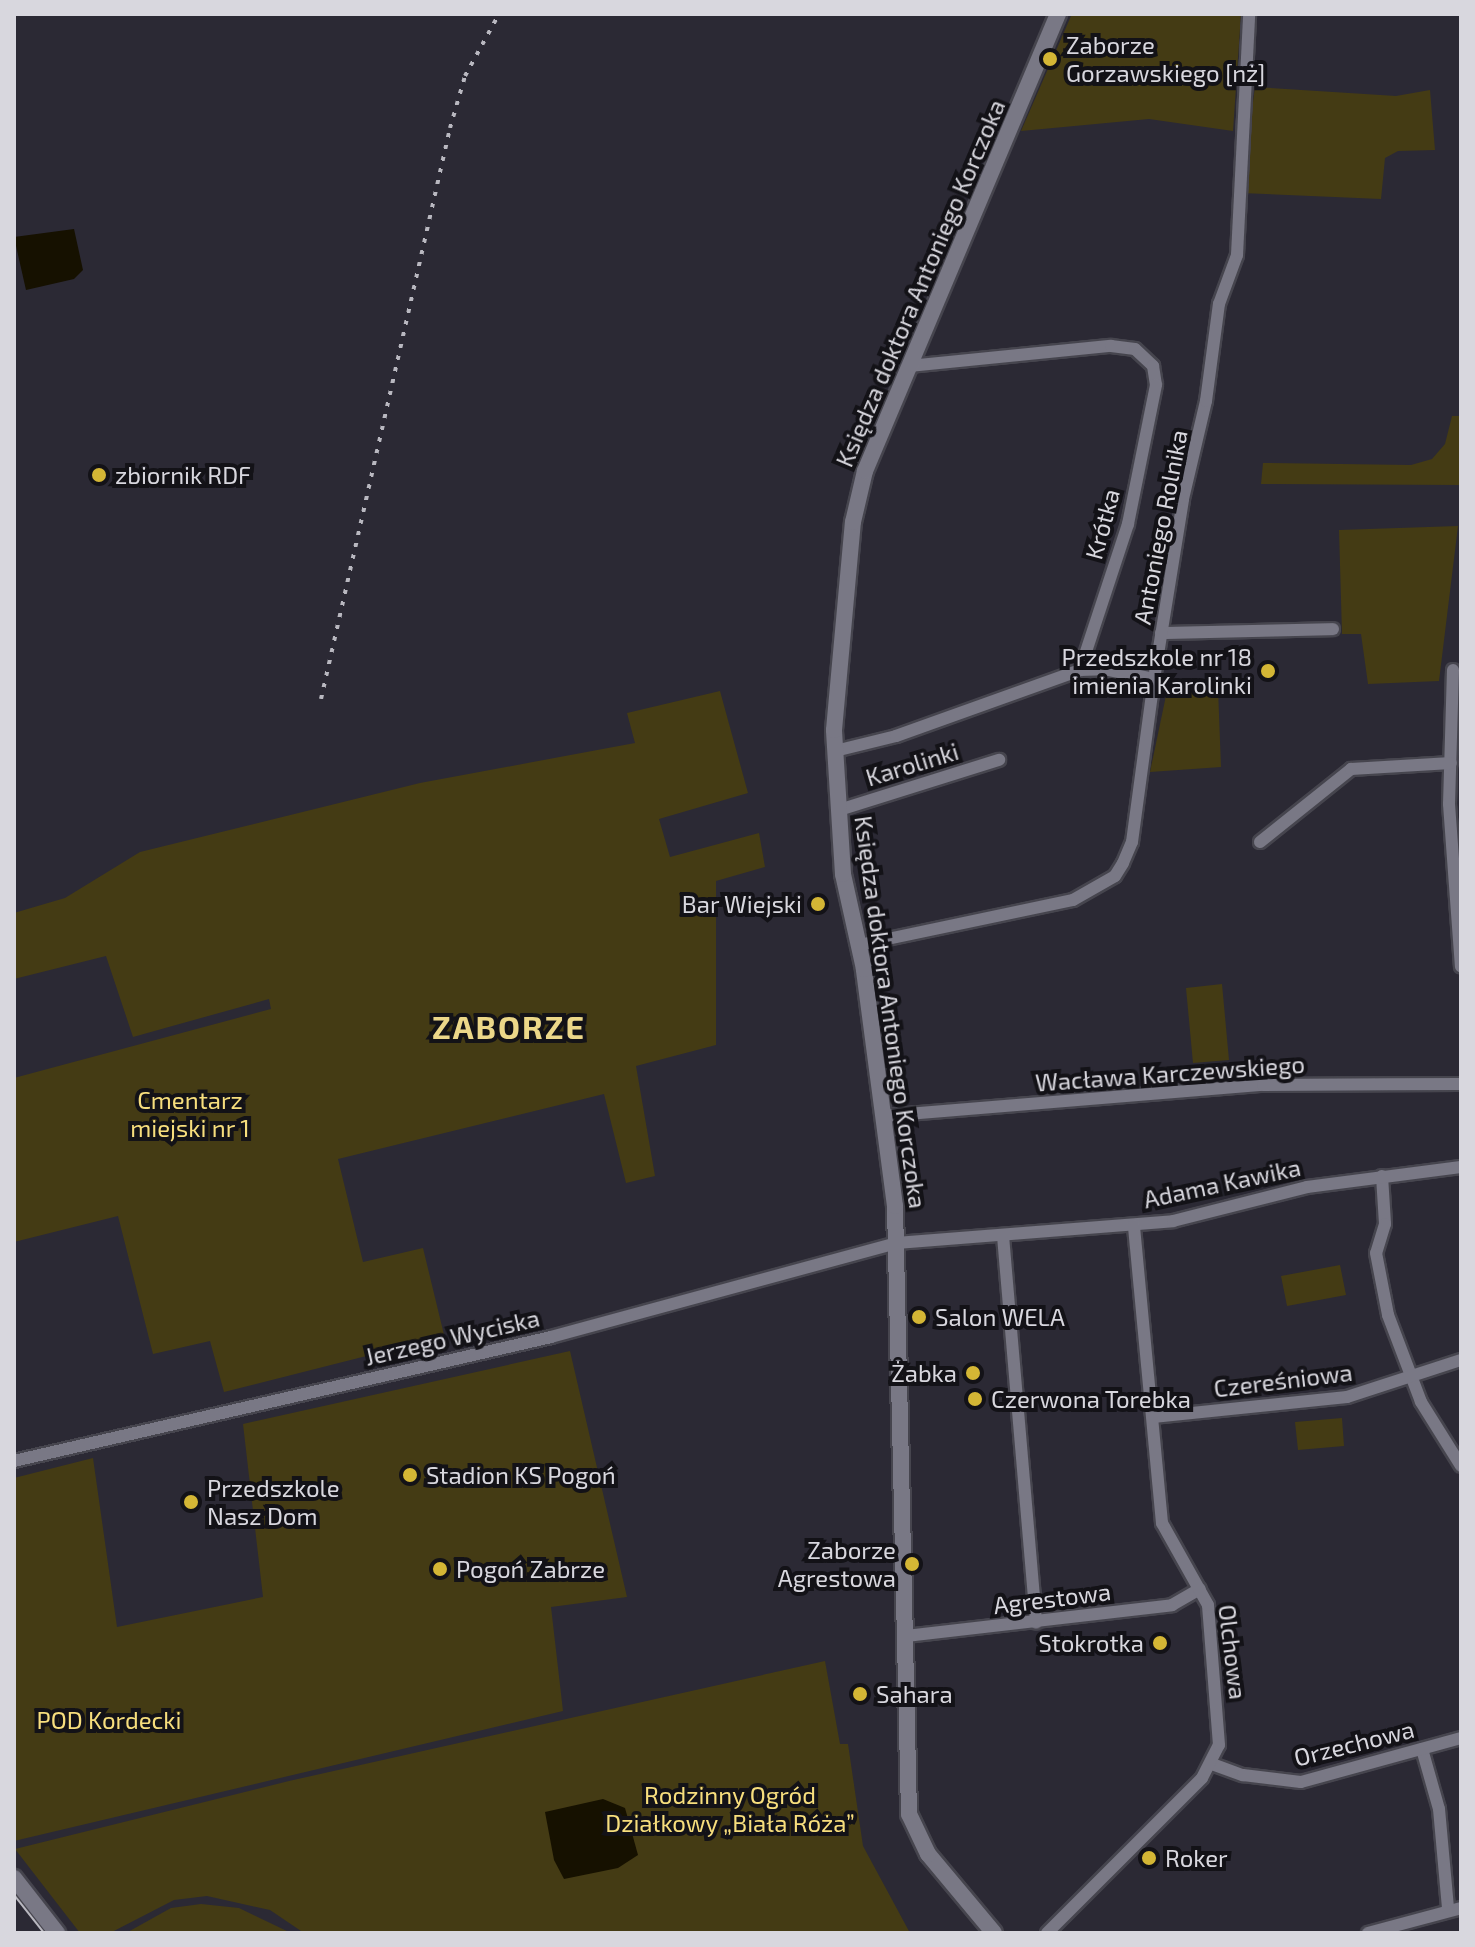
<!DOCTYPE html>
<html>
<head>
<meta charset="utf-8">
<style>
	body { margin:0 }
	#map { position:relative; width:1475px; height:1947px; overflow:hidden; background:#2b2934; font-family:"Exo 2",sans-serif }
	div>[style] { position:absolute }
	.green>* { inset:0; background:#443b14 }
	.water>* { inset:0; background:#161100 }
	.roads { filter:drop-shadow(2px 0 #46454e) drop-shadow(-2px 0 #46454e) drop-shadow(0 2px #46454e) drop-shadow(0 -2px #46454e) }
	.minor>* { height:12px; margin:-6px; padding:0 6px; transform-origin:6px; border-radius:6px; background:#797885 }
	.tertiary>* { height:16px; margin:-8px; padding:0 8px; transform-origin:8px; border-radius:8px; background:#797885 }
	.tram>* { height:2px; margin:-1px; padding:0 1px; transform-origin:1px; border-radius:1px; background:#b9b8c0 }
	.rail>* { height:4px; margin-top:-2px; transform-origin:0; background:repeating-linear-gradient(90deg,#b9b8c0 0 4px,transparent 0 12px) }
	.dots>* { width:22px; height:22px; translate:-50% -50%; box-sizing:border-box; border:4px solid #131217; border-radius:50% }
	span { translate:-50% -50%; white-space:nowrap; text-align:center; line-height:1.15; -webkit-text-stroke:8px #131217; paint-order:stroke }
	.poi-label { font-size:24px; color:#d8d7de }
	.left { translate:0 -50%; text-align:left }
	.right { translate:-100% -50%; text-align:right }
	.street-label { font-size:24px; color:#d8d7de }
	.park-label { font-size:24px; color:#f7de7d }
	.district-label { font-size:32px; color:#ecd789; font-weight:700; letter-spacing:2px }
	.frame { position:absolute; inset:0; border:16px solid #d8d7de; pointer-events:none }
</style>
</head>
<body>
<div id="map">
	<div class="green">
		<div style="clip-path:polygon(1241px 14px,1233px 131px,1149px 119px,1021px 131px,1071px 16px)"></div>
		<div style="clip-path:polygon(1255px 87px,1396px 96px,1430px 90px,1435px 150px,1398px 151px,1385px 158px,1381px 199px,1241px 193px)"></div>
		<div style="clip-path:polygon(1452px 416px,1461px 416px,1461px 485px,1261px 484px,1263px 463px,1411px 465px,1432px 459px,1445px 444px)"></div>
		<div style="clip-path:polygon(1458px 526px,1439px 681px,1368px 684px,1361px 634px,1342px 634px,1339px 530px)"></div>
		<div style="clip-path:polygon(1168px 686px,1218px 688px,1221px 767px,1150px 772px)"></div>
		<div style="clip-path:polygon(720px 691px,748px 793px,659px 819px,670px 857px,759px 833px,765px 867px,716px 881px,716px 1045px,636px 1066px,655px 1176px,626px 1183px,604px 1094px,338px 1159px,363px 1262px,423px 1248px,446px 1343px,392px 1356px,390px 1350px,224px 1392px,210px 1341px,153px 1354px,118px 1216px,14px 1242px,14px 1078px,271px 1009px,269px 999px,133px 1037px,106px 956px,14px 979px,14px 913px,65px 898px,140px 852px,420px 783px,635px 743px,627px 713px)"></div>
		<div style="clip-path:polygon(1222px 984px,1229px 1060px,1193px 1063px,1186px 988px)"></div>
		<div style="clip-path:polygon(1340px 1265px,1346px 1295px,1287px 1306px,1281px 1276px)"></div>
		<div style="clip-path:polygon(570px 1351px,627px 1597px,551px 1607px,563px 1711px,14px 1841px,14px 1478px,93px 1458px,117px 1627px,263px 1597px,243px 1424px)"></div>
		<div style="clip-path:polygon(1342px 1418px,1344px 1446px,1298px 1450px,1295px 1422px)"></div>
		<div style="clip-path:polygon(825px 1661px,840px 1744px,848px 1744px,863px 1846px,910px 1933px,304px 1933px,270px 1910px,207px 1896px,174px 1900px,110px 1933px,80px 1933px,15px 1849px,289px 1781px)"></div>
		<div style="clip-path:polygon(201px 1904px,239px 1908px,291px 1933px,126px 1933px,171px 1908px)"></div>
	</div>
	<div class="water">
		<div style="clip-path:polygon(74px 229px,83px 270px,74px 279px,26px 290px,14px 237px)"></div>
		<div style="clip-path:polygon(603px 1799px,625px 1808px,638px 1855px,618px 1868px,564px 1879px,554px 1860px,545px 1812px)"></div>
	</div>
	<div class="roads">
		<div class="minor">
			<div style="left:909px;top:366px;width:203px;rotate:-5.7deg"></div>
			<div style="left:1111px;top:346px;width:24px;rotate:7deg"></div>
			<div style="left:1135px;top:349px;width:25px;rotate:43deg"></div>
			<div style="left:1153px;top:366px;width:19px;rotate:81deg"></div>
			<div style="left:1156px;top:385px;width:142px;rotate:101.4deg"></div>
			<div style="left:1128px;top:524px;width:154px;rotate:108.2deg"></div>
			<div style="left:1161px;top:633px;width:172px;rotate:-1.3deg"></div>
			<div style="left:1453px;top:670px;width:134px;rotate:91.7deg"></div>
			<div style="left:1449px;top:804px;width:163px;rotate:85.8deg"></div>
			<div style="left:835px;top:751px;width:63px;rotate:-13.8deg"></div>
			<div style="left:896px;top:736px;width:195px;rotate:-19.7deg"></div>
			<div style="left:1080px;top:670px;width:24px;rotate:-2deg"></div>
			<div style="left:1104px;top:669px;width:51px;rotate:11.3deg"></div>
			<div style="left:839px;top:810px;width:168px;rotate:-17.4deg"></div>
			<div style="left:1260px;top:842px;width:117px;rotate:-38.7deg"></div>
			<div style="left:1351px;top:769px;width:100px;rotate:-3.4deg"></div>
			<div style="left:859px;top:945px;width:219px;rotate:-11.9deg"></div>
			<div style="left:1073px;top:900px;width:48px;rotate:-29.7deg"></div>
			<div style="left:1115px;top:876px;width:15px;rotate:-58deg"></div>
			<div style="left:1123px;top:863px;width:23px;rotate:-67deg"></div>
			<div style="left:1132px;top:842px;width:164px;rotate:-82.3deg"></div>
			<div style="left:1154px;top:679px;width:182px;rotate:-80.8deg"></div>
			<div style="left:1183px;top:499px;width:101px;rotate:-76.8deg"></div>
			<div style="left:1206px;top:401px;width:98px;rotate:-82.4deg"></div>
			<div style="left:1219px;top:304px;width:52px;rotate:-69.8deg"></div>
			<div style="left:1237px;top:255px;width:241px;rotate:-87.1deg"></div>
			<div style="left:883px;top:1116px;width:381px;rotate:-4.7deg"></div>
			<div style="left:1263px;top:1085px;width:198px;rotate:-0.3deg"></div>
			<div style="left:1382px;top:1176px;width:48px;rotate:86.4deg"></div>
			<div style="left:1385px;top:1224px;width:30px;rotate:107deg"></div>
			<div style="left:1376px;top:1253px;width:63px;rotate:79deg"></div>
			<div style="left:1388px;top:1315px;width:93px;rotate:69.2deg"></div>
			<div style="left:1421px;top:1402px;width:75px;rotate:58deg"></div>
			<div style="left:1003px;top:1236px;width:388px;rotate:85.1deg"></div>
			<div style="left:1153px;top:1417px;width:195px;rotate:-5.9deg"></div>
			<div style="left:1347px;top:1397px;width:120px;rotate:-18deg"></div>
			<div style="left:14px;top:1461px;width:551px;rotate:-13deg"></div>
			<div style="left:551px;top:1337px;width:358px;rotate:-15.2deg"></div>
			<div style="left:896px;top:1243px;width:278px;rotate:-4.5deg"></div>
			<div style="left:1173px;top:1221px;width:138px;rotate:-14.2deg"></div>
			<div style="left:1307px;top:1187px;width:155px;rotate:-7.4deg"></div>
			<div style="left:906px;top:1636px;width:268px;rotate:-6.6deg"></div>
			<div style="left:1172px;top:1605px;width:32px;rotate:-30deg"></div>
			<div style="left:1422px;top:1749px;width:62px;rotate:74.2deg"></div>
			<div style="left:1439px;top:1809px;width:99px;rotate:84.8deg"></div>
			<div style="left:1212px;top:1764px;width:33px;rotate:20deg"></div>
			<div style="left:1243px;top:1775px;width:58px;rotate:6.9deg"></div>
			<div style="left:1301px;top:1782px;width:166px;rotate:-15.4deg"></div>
			<div style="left:1047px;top:1933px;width:219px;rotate:-45deg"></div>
			<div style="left:1202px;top:1778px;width:37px;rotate:-63deg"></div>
			<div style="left:1219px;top:1745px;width:140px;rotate:-94.5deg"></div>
			<div style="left:1208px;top:1605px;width:94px;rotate:-119.3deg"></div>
			<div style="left:1162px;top:1523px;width:299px;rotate:-95.4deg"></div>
			<div style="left:1368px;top:1933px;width:96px;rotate:-15deg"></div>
		</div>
		<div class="tertiary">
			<div style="left:14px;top:1878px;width:70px;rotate:52deg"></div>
			<div style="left:994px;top:1933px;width:103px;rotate:-129.9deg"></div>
			<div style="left:928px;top:1854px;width:44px;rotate:-115.4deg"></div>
			<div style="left:909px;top:1814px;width:608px;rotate:-91.32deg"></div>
			<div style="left:895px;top:1206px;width:239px;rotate:-97.5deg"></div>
			<div style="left:864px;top:969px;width:97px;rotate:-102.5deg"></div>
			<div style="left:843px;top:874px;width:144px;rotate:-93.6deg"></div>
			<div style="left:834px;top:730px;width:209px;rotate:-84.8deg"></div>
			<div style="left:853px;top:522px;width:52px;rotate:-76.8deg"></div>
			<div style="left:865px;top:471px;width:496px;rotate:-67.1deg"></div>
		</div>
	</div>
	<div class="tram">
		<div style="left:14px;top:1895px;width:48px;rotate:51.7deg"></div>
	</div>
	<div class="rail">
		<div style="left:321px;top:699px;width:585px;rotate:-77.27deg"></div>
		<div style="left:450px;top:128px;width:54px;rotate:-73.9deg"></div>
		<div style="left:465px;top:76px;width:71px;rotate:-61.3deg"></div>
	</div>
	<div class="dots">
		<div style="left:1050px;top:59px;background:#d4b635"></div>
		<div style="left:99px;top:475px;background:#d4b635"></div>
		<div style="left:1268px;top:671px;background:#d4b635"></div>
		<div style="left:818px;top:904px;background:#d4b635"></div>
		<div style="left:919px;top:1317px;background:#d4b635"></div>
		<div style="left:973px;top:1373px;background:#d4b635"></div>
		<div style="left:975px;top:1399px;background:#d4b635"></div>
		<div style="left:410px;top:1475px;background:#d4b635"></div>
		<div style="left:191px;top:1502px;background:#d4b635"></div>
		<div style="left:912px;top:1564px;background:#d4b635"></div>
		<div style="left:440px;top:1569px;background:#d4b635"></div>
		<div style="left:1160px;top:1643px;background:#d4b635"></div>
		<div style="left:860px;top:1694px;background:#d4b635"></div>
		<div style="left:1149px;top:1858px;background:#d4b635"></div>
	</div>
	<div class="poi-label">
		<span class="left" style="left:1066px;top:59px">Zaborze<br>Gorzawskiego [nż]</span>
		<span class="left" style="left:115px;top:475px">zbiornik RDF</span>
		<span class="right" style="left:1252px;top:671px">Przedszkole nr 18<br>imienia Karolinki</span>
		<span class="right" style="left:802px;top:904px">Bar Wiejski</span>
		<span class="left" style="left:935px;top:1317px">Salon WELA</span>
		<span class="right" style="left:957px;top:1373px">Żabka</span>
		<span class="left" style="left:991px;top:1399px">Czerwona Torebka</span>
		<span class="left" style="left:426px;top:1475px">Stadion KS Pogoń</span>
		<span class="left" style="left:207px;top:1502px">Przedszkole<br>Nasz Dom</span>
		<span class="right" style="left:896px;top:1564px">Zaborze<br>Agrestowa</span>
		<span class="left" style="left:456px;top:1569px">Pogoń Zabrze</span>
		<span class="right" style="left:1144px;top:1643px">Stokrotka</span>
		<span class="left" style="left:876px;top:1694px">Sahara</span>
		<span class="left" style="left:1165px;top:1858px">Roker</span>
	</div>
	<div class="street-label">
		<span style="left:920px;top:283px;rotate:-67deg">Księdza doktora Antoniego Korczoka</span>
		<span style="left:1102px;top:524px;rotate:-75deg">Krótka</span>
		<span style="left:1160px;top:527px;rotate:-79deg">Antoniego Rolnika</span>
		<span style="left:912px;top:764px;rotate:-17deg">Karolinki</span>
		<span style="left:891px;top:1012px;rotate:82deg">Księdza doktora Antoniego Korczoka</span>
		<span style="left:1170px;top:1073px;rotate:-4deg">Wacława Karczewskiego</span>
		<span style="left:1222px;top:1183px;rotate:-12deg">Adama Kawika</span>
		<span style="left:452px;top:1337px;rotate:-13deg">Jerzego Wyciska</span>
		<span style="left:1283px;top:1380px;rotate:-7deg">Czereśniowa</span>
		<span style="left:1052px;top:1598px;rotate:-7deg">Agrestowa</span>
		<span style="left:1233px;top:1652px;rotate:83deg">Olchowa</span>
		<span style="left:1354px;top:1743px;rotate:-14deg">Orzechowa</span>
	</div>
	<div class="park-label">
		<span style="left:190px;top:1114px">Cmentarz<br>miejski nr 1</span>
		<span style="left:109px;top:1720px">POD Kordecki</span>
		<span style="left:730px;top:1809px">Rodzinny Ogród<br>Działkowy „Biała Róża”</span>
	</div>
	<div class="district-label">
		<span style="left:509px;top:1026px">ZABORZE</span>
	</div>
	<div class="frame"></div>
</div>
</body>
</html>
